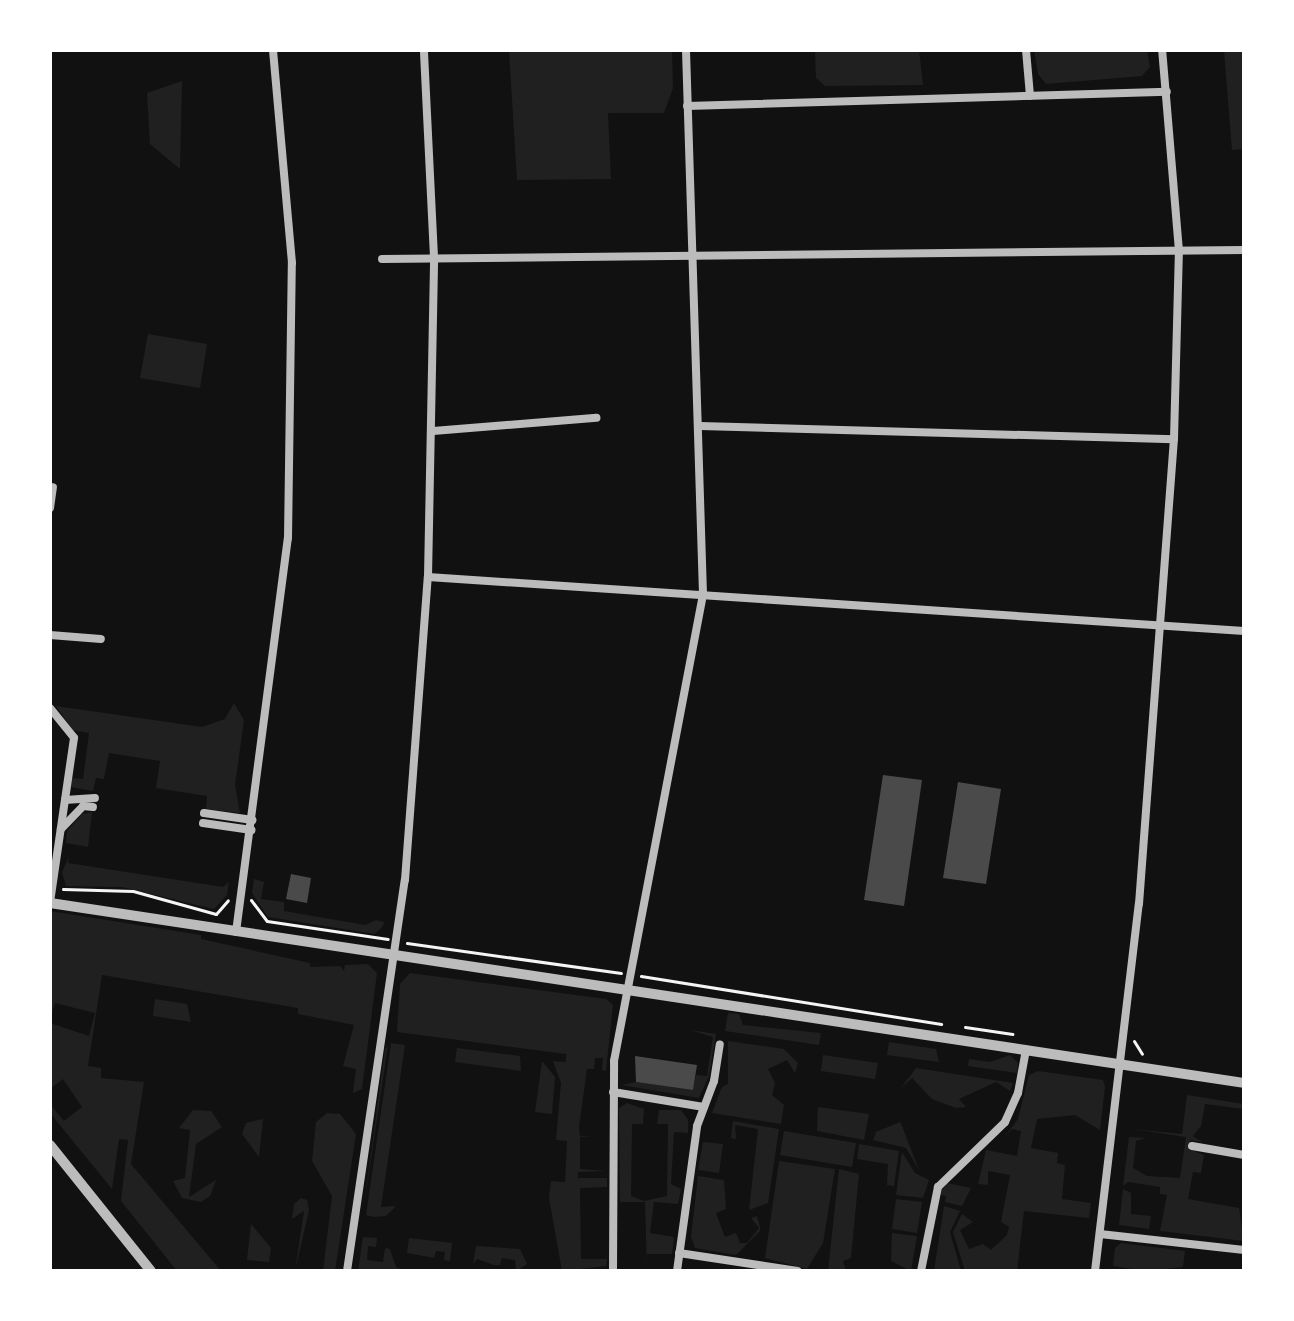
<!DOCTYPE html>
<html>
<head>
<meta charset="utf-8">
<style>
	body { margin:0 }
	#map { position:relative; width:1294px; height:1321px; overflow:hidden; background:#111; font-family:"Public Sans",sans-serif }
	div>[style] { position:absolute }
	.green>* { inset:0; background:#202020 }
	.building>* { inset:0; background:#4a4a4a }
	.path>* { height:3px; margin:-1.5px; padding:0 1.5px; transform-origin:1.5px; border-radius:1.5px; background:#f5f5f5 }
	.minor>* { height:8px; margin:-4px; padding:0 4px; transform-origin:4px; border-radius:4px; background:#bcbcbc }
	.tertiary>* { height:10px; margin:-5px; padding:0 5px; transform-origin:5px; border-radius:5px; background:#bcbcbc }
	span { translate:-50% -50%; white-space:nowrap; text-align:center; line-height:1.15; -webkit-text-stroke:6px #fff; paint-order:stroke }
	.frame { position:absolute; inset:0; border:52px solid #fff; pointer-events:none }
</style>
</head>
<body>
<div id="map">
	<div class="green">
		<div style="clip-path:polygon(509px 50px,672px 50px,673px 88px,664px 113px,608px 113px,611px 179px,517px 180px)"></div>
		<div style="clip-path:polygon(815px 50px,919px 50px,923px 85px,825px 86px,816px 78px)"></div>
		<div style="clip-path:polygon(1034px 50px,1147px 50px,1150px 67px,1142px 76px,1046px 84px,1038px 74px)"></div>
		<div style="clip-path:polygon(1224px 50px,1244px 50px,1244px 149px,1232px 150px)"></div>
		<div style="clip-path:polygon(182px 81px,180px 169px,150px 144px,147px 93px)"></div>
		<div style="clip-path:polygon(148px 334px,207px 344px,200px 388px,140px 378px)"></div>
		<div style="clip-path:polygon(234px 703px,244px 720px,235px 785px,240px 813px,206px 809px,207px 796px,156px 788px,160px 761px,109px 753px,104px 779px,96px 778px,93px 791px,71px 787px,72px 778px,83px 779px,89px 733px,73px 730px,56px 706px,202px 727px,225px 719px)"></div>
		<div style="clip-path:polygon(92px 812px,88px 847px,66px 843px,67px 831px,82px 814px)"></div>
		<div style="clip-path:polygon(69px 856px,68px 863px,223px 887px,229px 882px,227px 895px,214px 909px,122px 887px,66px 886px,62px 872px)"></div>
		<div style="clip-path:polygon(254px 879px,264px 882px,261px 899px,284px 902px,284px 911px,365px 925px,376px 920px,384px 922px,383px 926px,375px 934px,268px 917px,252px 893px)"></div>
		<div style="clip-path:polygon(50px 911px,201px 935px,201px 939px,310px 963px,310px 967px,340px 966px,344px 971px,345px 965px,368px 964px,377px 973px,362px 1089px,353px 1093px,356px 1069px,343px 1066px,354px 1025px,298px 1014px,298px 1008px,102px 975px,88px 1066px,101px 1068px,101px 1078px,144px 1082px,131px 1164px,221px 1271px,177px 1271px,121px 1201px,128px 1140px,119px 1139px,112px 1189px,50px 1113px,50px 1104px,64px 1121px,82px 1107px,63px 1079px,50px 1089px,50px 1023px,89px 1036px,95px 1013px,55px 1003px,50px 1020px)"></div>
		<div style="clip-path:polygon(410px 973px,606px 999px,613px 1005px,606px 1071px,602px 1070px,603px 1058px,595px 1058px,594px 1069px,587px 1069px,579px 1127px,580px 1136px,593px 1137px,580px 1137px,580px 1169px,607px 1171px,578px 1172px,578px 1178px,607px 1178px,607px 1187px,580px 1188px,581px 1259px,607px 1259px,606px 1266px,562px 1271px,549px 1198px,551px 1181px,565px 1182px,567px 1141px,556px 1140px,561px 1083px,553px 1061px,566px 1062px,566px 1054px,397px 1032px,400px 984px)"></div>
		<div style="clip-path:polygon(155px 999px,187px 1004px,191px 1022px,153px 1016px)"></div>
		<div style="clip-path:polygon(728px 1013px,739px 1014px,743px 1025px,821px 1033px,819px 1045px,725px 1031px)"></div>
		<div style="clip-path:polygon(690px 1030px,716px 1034px,709px 1076px,699px 1098px,621px 1085px,636px 1082px,693px 1090px,696px 1075px,707px 1076px,713px 1037px)"></div>
		<div style="clip-path:polygon(728px 1041px,784px 1049px,798px 1063px,795px 1073px,787px 1060px,768px 1069px,775px 1083px,772px 1095px,784px 1105px,781px 1124px,712px 1113px,722px 1087px,728px 1084px)"></div>
		<div style="clip-path:polygon(889px 1042px,936px 1049px,939px 1062px,887px 1055px)"></div>
		<div style="clip-path:polygon(391px 1043px,405px 1045px,381px 1207px,396px 1206px,386px 1216px,374px 1217px,366px 1215px)"></div>
		<div style="clip-path:polygon(388px 1045px,363px 1213px,385px 1049px)"></div>
		<div style="clip-path:polygon(457px 1048px,520px 1056px,521px 1071px,455px 1062px)"></div>
		<div style="clip-path:polygon(823px 1055px,878px 1063px,875px 1079px,821px 1071px)"></div>
		<div style="clip-path:polygon(1010px 1055px,1018px 1063px,1017px 1073px,968px 1066px,969px 1059px,990px 1062px)"></div>
		<div style="clip-path:polygon(542px 1061px,555px 1077px,552px 1114px,535px 1112px)"></div>
		<div style="clip-path:polygon(916px 1068px,1013px 1083px,1010px 1091px,996px 1082px,959px 1099px,966px 1107px,956px 1108px,932px 1099px,912px 1078px,901px 1088px)"></div>
		<div style="clip-path:polygon(1038px 1071px,1103px 1080px,1105px 1087px,1100px 1130px,1075px 1115px,1037px 1119px,1031px 1148px,1058px 1153px,1057px 1163px,1065px 1165px,1062px 1199px,1091px 1203px,1089px 1218px,1024px 1211px,1017px 1271px,965px 1271px,953px 1232px,962px 1214px,973px 1222px,960px 1230px,969px 1249px,983px 1244px,991px 1250px,1007px 1235px,1009px 1227px,1001px 1222px,1010px 1175px,988px 1171px,988px 1185px,978px 1184px,986px 1150px,1017px 1156px,1021px 1131px,1012px 1129px,1005px 1136px,1018px 1119px,1029px 1075px)"></div>
		<div style="clip-path:polygon(1187px 1095px,1244px 1104px,1244px 1109px,1205px 1104px,1201px 1126px,1193px 1136px,1202px 1142px,1190px 1140px,1188px 1149px,1204px 1155px,1201px 1173px,1193px 1172px,1188px 1199px,1239px 1208px,1244px 1241px,1160px 1231px,1167px 1195px,1160px 1194px,1160px 1187px,1128px 1182px,1123px 1186px,1129px 1137px,1146px 1138px,1136px 1141px,1133px 1168px,1147px 1176px,1180px 1178px,1186px 1137px,1133px 1129px,1182px 1134px)"></div>
		<div style="clip-path:polygon(627px 1103px,644px 1109px,643px 1124px,632px 1124px,631px 1196px,644px 1201px,667px 1196px,668px 1124px,657px 1124px,659px 1110px,681px 1110px,688px 1120px,688px 1133px,674px 1132px,671px 1184px,681px 1189px,678px 1204px,654px 1202px,650px 1233px,674px 1237px,672px 1254px,647px 1254px,647px 1271px,645px 1202px,620px 1202px,619px 1108px)"></div>
		<div style="clip-path:polygon(818px 1107px,869px 1114px,864px 1140px,817px 1131px)"></div>
		<div style="clip-path:polygon(193px 1110px,211px 1111px,222px 1127px,196px 1144px,189px 1197px,216px 1180px,210px 1196px,201px 1202px,182px 1198px,173px 1181px,185px 1178px,190px 1130px,179px 1128px)"></div>
		<div style="clip-path:polygon(327px 1113px,340px 1114px,356px 1134px,335px 1271px,323px 1271px,332px 1196px,312px 1161px,316px 1122px)"></div>
		<div style="clip-path:polygon(263px 1119px,259px 1157px,242px 1134px,246px 1123px)"></div>
		<div style="clip-path:polygon(733px 1121px,779px 1129px,768px 1203px,749px 1210px,758px 1129px,735px 1125px,736px 1139px,731px 1138px)"></div>
		<div style="clip-path:polygon(900px 1122px,902px 1126px,919px 1170px,906px 1148px,873px 1140px,876px 1132px)"></div>
		<div style="clip-path:polygon(784px 1131px,856px 1143px,852px 1167px,780px 1155px)"></div>
		<div style="clip-path:polygon(703px 1142px,723px 1144px,719px 1173px,698px 1170px)"></div>
		<div style="clip-path:polygon(859px 1144px,899px 1151px,894px 1186px,887px 1185px,888px 1164px,857px 1159px)"></div>
		<div style="clip-path:polygon(902px 1152px,915px 1173px,929px 1180px,923px 1198px,896px 1195px)"></div>
		<div style="clip-path:polygon(779px 1161px,835px 1169px,823px 1243px,807px 1269px,765px 1258px)"></div>
		<div style="clip-path:polygon(839px 1169px,859px 1174px,851px 1258px,843px 1261px,846px 1271px,828px 1271px)"></div>
		<div style="clip-path:polygon(698px 1176px,724px 1180px,726px 1209px,716px 1213px,725px 1237px,736px 1233px,740px 1243px,747px 1243px,759px 1228px,751px 1218px,757px 1216px,760px 1227px,760px 1231px,736px 1255px,695px 1248px,691px 1237px)"></div>
		<div style="clip-path:polygon(947px 1183px,971px 1188px,962px 1206px,945px 1202px,946px 1196px,938px 1194px)"></div>
		<div style="clip-path:polygon(1123px 1189px,1131px 1193px,1131px 1214px,1151px 1216px,1149px 1229px,1119px 1225px)"></div>
		<div style="clip-path:polygon(301px 1198px,307px 1200px,309px 1210px,295px 1271px,304px 1211px,292px 1219px,294px 1204px)"></div>
		<div style="clip-path:polygon(896px 1199px,922px 1202px,917px 1233px,892px 1229px)"></div>
		<div style="clip-path:polygon(944px 1206px,960px 1211px,950px 1232px,961px 1271px,934px 1271px)"></div>
		<div style="clip-path:polygon(251px 1224px,271px 1248px,269px 1262px,247px 1260px)"></div>
		<div style="clip-path:polygon(892px 1233px,917px 1236px,911px 1271px,891px 1261px)"></div>
		<div style="clip-path:polygon(363px 1237px,377px 1238px,376px 1247px,368px 1246px,367px 1260px,383px 1262px,385px 1248px,390px 1249px,396px 1267px,406px 1271px,358px 1271px)"></div>
		<div style="clip-path:polygon(409px 1238px,452px 1243px,450px 1261px,444px 1260px,445px 1252px,436px 1251px,434px 1258px,407px 1253px)"></div>
		<div style="clip-path:polygon(1121px 1243px,1185px 1251px,1183px 1267px,1147px 1271px,1113px 1266px,1115px 1248px)"></div>
		<div style="clip-path:polygon(476px 1246px,520px 1249px,527px 1264px,516px 1271px,515px 1260px,502px 1258px,500px 1265px,494px 1265px,477px 1259px,473px 1264px)"></div>
	</div>
	<div class="building">
		<div style="clip-path:polygon(883px 775px,922px 780px,904px 906px,864px 900px)"></div>
		<div style="clip-path:polygon(958px 782px,1001px 789px,986px 884px,943px 878px)"></div>
		<div style="clip-path:polygon(291px 874px,311px 878px,307px 903px,286px 899px)"></div>
		<div style="clip-path:polygon(635px 1056px,697px 1065px,693px 1090px,636px 1082px)"></div>
	</div>
	<div class="path">
		<div style="left:63px;top:889px;width:70px;rotate:1.6deg"></div>
		<div style="left:133px;top:891px;width:86px;rotate:15.5deg"></div>
		<div style="left:216px;top:914px;width:18px;rotate:-49deg"></div>
		<div style="left:251px;top:900px;width:26px;rotate:53deg"></div>
		<div style="left:267px;top:921px;width:122px;rotate:8.5deg"></div>
		<div style="left:407px;top:943px;width:216px;rotate:8deg"></div>
		<div style="left:641px;top:976px;width:304px;rotate:9.1deg"></div>
		<div style="left:965px;top:1027px;width:48px;rotate:8.5deg"></div>
		<div style="left:1134px;top:1041px;width:15px;rotate:58deg"></div>
	</div>
	<div class="minor">
		<div style="left:1026px;top:50px;width:46px;rotate:85deg"></div>
		<div style="left:687px;top:106px;width:480px;rotate:-1.7deg"></div>
		<div style="left:382px;top:259px;width:862px;rotate:-0.6deg"></div>
		<div style="left:700px;top:426px;width:474px;rotate:1.6deg"></div>
		<div style="left:433px;top:431px;width:164px;rotate:-4.6deg"></div>
		<div style="left:50px;top:508px;width:21px;rotate:-82deg"></div>
		<div style="left:428px;top:577px;width:818px;rotate:3.79deg"></div>
		<div style="left:50px;top:635px;width:51px;rotate:4.5deg"></div>
		<div style="left:50px;top:708px;width:38px;rotate:51deg"></div>
		<div style="left:74px;top:738px;width:167px;rotate:98.3deg"></div>
		<div style="left:65px;top:800px;width:30px;rotate:-4deg"></div>
		<div style="left:204px;top:813px;width:49px;rotate:8.3deg"></div>
		<div style="left:203px;top:823px;width:49px;rotate:8.3deg"></div>
		<div style="left:61px;top:829px;width:32px;rotate:-46deg"></div>
		<div style="left:83px;top:806px;width:10px;rotate:6deg"></div>
		<div style="left:236px;top:932px;width:397px;rotate:-82.5deg"></div>
		<div style="left:288px;top:538px;width:275px;rotate:-89.2deg"></div>
		<div style="left:292px;top:263px;width:214px;rotate:-95.1deg"></div>
		<div style="left:613px;top:1092px;width:92px;rotate:9.4deg"></div>
		<div style="left:1192px;top:1146px;width:53px;rotate:9.8deg"></div>
		<div style="left:1100px;top:1234px;width:145px;rotate:6.3deg"></div>
		<div style="left:679px;top:1253px;width:120px;rotate:8.6deg"></div>
		<div style="left:347px;top:1271px;width:395px;rotate:-81.6deg"></div>
		<div style="left:405px;top:880px;width:304px;rotate:-85.7deg"></div>
		<div style="left:428px;top:577px;width:320px;rotate:-88.9deg"></div>
		<div style="left:434px;top:257px;width:207px;rotate:-92.8deg"></div>
		<div style="left:613px;top:1271px;width:210px;rotate:-89.7deg"></div>
		<div style="left:614px;top:1061px;width:475px;rotate:-79.2deg"></div>
		<div style="left:703px;top:594px;width:544px;rotate:-91.79deg"></div>
		<div style="left:677px;top:1271px;width:146px;rotate:-82.1deg"></div>
		<div style="left:697px;top:1126px;width:48px;rotate:-69.3deg"></div>
		<div style="left:714px;top:1081px;width:37px;rotate:-81deg"></div>
		<div style="left:921px;top:1271px;width:86px;rotate:-78.6deg"></div>
		<div style="left:938px;top:1187px;width:93px;rotate:-44.1deg"></div>
		<div style="left:1005px;top:1122px;width:32px;rotate:-66deg"></div>
		<div style="left:1018px;top:1093px;width:44px;rotate:-79.5deg"></div>
		<div style="left:1095px;top:1271px;width:370px;rotate:-83.2deg"></div>
		<div style="left:1139px;top:904px;width:466px;rotate:-85.7deg"></div>
		<div style="left:1174px;top:439px;width:188px;rotate:-88.5deg"></div>
		<div style="left:1179px;top:251px;width:202px;rotate:-94.8deg"></div>
	</div>
	<div class="tertiary">
		<div style="left:50px;top:903px;width:1207px;rotate:8.57deg"></div>
		<div style="left:50px;top:1145px;width:161px;rotate:51.3deg"></div>
	</div>
	<div class="frame"></div>
</div>
</body>
</html>
